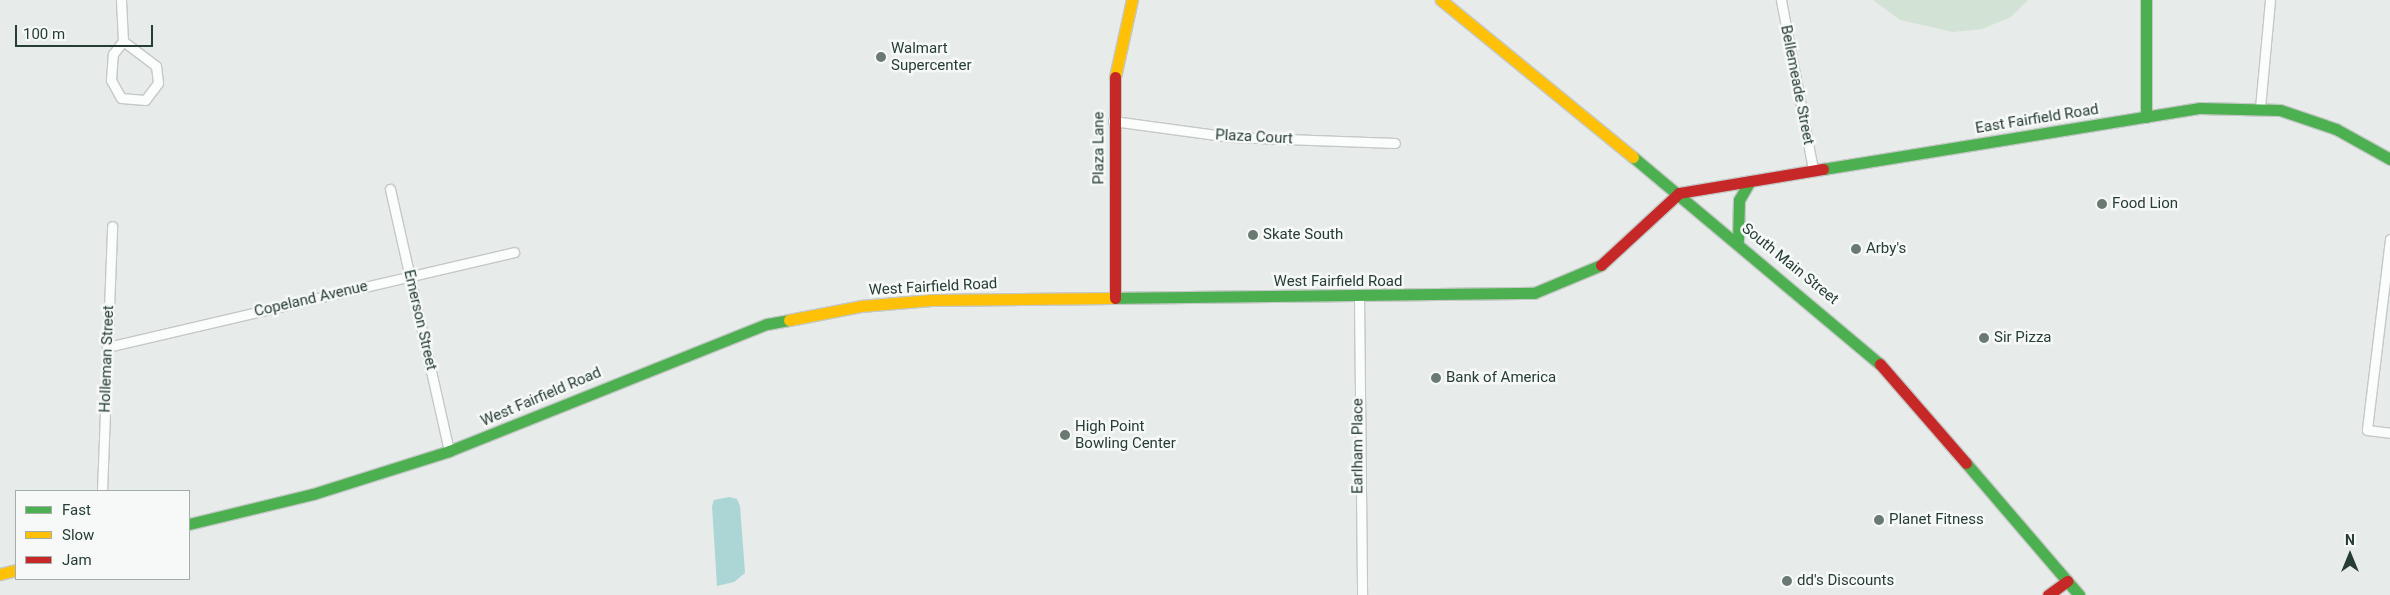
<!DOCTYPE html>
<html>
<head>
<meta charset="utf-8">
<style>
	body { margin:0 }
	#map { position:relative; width:2390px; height:595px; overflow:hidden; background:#e7ebe9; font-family:Roboto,sans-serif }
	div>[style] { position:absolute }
	.green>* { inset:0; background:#d2e2d5 }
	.water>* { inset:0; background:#acd5d5 }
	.roads { filter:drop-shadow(1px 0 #c4c8c6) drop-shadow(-1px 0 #c4c8c6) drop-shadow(0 1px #c4c8c6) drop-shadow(0 -1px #c4c8c6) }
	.street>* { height:9px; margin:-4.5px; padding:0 4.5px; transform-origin:4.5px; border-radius:4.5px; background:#fbfcfc }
	.fast>* { height:11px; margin:-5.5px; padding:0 5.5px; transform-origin:5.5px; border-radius:5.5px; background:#4caf50 }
	.slow>* { height:11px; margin:-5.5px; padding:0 5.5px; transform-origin:5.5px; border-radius:5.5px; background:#ffc107 }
	.jam>* { height:11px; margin:-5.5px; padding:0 5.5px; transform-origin:5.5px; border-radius:5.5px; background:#c62828 }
	.dots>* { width:14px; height:14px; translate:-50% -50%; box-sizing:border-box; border:2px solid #f6f9f7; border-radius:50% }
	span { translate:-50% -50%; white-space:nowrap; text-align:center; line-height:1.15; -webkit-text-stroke:5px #f6f9f7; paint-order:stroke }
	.poi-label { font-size:15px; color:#263d34 }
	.left { translate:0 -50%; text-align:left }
	.street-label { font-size:15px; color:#263d34 }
	.legend { position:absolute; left:15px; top:490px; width:175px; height:90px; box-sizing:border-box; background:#f6f9f7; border:1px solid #a3aea9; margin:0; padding:6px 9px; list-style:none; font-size:15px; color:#263d34 }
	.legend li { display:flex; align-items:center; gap:10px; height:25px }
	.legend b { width:25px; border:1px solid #a3aea9 }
	.north { position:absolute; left:2325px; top:530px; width:50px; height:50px; -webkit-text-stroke:4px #f6f9f7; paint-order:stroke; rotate:0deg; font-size:14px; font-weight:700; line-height:20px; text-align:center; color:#263d34 }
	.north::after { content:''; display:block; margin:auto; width:18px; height:22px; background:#263d34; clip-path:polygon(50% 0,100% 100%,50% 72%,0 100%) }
	.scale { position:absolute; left:15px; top:25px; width:138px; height:22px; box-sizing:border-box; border:2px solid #263d34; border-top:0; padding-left:6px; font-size:15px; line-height:18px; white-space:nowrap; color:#263d34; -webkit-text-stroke:4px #f6f9f7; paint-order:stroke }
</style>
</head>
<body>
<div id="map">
	<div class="green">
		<div style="clip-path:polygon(1873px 0,2028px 0,2011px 17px,1982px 29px,1953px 32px,1900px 20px)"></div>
	</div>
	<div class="water">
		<div style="clip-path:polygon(729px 497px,737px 499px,740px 506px,745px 573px,734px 582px,717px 586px,712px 506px,714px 500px)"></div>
	</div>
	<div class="roads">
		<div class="street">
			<div style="left:121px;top:0;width:41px;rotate:87.2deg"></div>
			<div style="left:1781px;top:0;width:173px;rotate:79.3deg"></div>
			<div style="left:123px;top:41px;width:41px;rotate:37.1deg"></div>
			<div style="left:156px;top:66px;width:17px;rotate:83deg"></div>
			<div style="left:158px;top:83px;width:21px;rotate:127deg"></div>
			<div style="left:145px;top:100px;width:24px;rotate:-175deg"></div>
			<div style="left:121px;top:98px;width:21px;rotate:-119deg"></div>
			<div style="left:111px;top:80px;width:26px;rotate:-86deg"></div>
			<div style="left:113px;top:54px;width:16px;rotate:-52deg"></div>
			<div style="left:2260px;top:108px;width:108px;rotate:-84.7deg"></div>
			<div style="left:1113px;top:121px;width:119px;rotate:7.7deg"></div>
			<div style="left:1231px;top:137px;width:164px;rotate:2.1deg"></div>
			<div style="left:390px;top:189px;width:269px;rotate:77.3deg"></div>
			<div style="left:2390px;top:239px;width:192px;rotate:96.9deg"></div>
			<div style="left:2367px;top:430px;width:23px;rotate:7deg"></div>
			<div style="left:1359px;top:297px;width:298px;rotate:89.4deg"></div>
			<div style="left:107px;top:347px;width:418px;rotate:-13.1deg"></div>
			<div style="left:102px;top:491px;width:265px;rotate:-87.8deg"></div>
		</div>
		<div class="fast">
			<div style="left:2146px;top:0;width:117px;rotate:90deg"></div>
			<div style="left:1633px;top:157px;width:322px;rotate:40deg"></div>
			<div style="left:1823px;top:169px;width:382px;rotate:-9.2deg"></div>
			<div style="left:2200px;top:108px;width:80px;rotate:1.4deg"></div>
			<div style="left:2280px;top:110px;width:59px;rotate:18.7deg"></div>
			<div style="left:2336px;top:129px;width:62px;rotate:29.1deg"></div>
			<div style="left:1738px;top:240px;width:40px;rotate:-88.6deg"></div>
			<div style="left:1739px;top:200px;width:22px;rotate:-60deg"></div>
			<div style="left:1111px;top:298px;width:423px;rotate:-0.7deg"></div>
			<div style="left:1534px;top:293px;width:73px;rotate:-22.7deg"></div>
			<div style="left:1966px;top:463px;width:174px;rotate:49.4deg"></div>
			<div style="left:189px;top:524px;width:128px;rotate:-13.6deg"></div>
			<div style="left:313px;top:494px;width:143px;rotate:-17.5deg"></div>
			<div style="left:449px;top:451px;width:342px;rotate:-21.8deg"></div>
			<div style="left:767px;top:324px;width:22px;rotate:-10deg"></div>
		</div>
		<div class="slow">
			<div style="left:1441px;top:0;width:248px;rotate:39.3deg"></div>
			<div style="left:1115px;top:77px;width:79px;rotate:-77.6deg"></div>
			<div style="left:789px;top:320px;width:73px;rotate:-11deg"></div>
			<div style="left:861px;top:306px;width:70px;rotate:-4.9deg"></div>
			<div style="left:931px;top:300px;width:180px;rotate:-0.6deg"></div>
			<div style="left:0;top:574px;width:16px;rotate:-14deg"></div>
		</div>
		<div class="jam">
			<div style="left:1601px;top:265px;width:106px;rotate:-42.7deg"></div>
			<div style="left:1679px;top:193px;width:146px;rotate:-9.5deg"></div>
			<div style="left:1115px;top:298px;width:221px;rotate:-90deg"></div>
			<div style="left:1880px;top:364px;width:131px;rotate:49deg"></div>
			<div style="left:2048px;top:595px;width:24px;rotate:-36deg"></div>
		</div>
	</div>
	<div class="dots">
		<div style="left:881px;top:57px;background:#6a7a73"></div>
		<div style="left:2102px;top:204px;background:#6a7a73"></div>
		<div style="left:1253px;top:235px;background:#6a7a73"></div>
		<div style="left:1856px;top:249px;background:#6a7a73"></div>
		<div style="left:1984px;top:338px;background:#6a7a73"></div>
		<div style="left:1436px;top:378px;background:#6a7a73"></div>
		<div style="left:1065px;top:435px;background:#6a7a73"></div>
		<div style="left:1879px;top:520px;background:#6a7a73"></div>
		<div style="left:1787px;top:581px;background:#6a7a73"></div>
	</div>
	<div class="poi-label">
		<span class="left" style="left:891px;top:57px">Walmart<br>Supercenter</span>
		<span class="left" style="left:2112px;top:204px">Food Lion</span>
		<span class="left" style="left:1263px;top:235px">Skate South</span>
		<span class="left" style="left:1866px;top:249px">Arby's</span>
		<span class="left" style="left:1994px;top:338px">Sir Pizza</span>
		<span class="left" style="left:1446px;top:378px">Bank of America</span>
		<span class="left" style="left:1075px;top:435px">High Point<br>Bowling Center</span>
		<span class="left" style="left:1889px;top:520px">Planet Fitness</span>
		<span class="left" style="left:1797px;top:581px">dd's Discounts</span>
	</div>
	<div class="street-label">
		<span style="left:1797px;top:85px;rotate:79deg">Bellemeade Street</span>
		<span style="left:2037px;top:119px;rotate:-9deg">East Fairfield Road</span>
		<span style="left:1254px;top:137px;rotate:3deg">Plaza Court</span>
		<span style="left:1099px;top:148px;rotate:-90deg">Plaza Lane</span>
		<span style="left:1790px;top:264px;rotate:39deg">South Main Street</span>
		<span style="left:1338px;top:282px">West Fairfield Road</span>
		<span style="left:933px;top:287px;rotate:-3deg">West Fairfield Road</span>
		<span style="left:311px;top:299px;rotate:-13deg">Copeland Avenue</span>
		<span style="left:420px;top:320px;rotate:77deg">Emerson Street</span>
		<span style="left:107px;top:359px;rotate:-88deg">Holleman Street</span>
		<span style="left:541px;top:397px;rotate:-23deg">West Fairfield Road</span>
		<span style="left:1358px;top:446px;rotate:-90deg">Earlham Place</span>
	</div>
	<ul class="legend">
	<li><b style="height:6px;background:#4caf50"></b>Fast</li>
	<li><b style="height:6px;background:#ffc107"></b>Slow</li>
	<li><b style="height:6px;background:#c62828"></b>Jam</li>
	</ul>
	<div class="north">N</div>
	<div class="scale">100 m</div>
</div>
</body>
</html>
